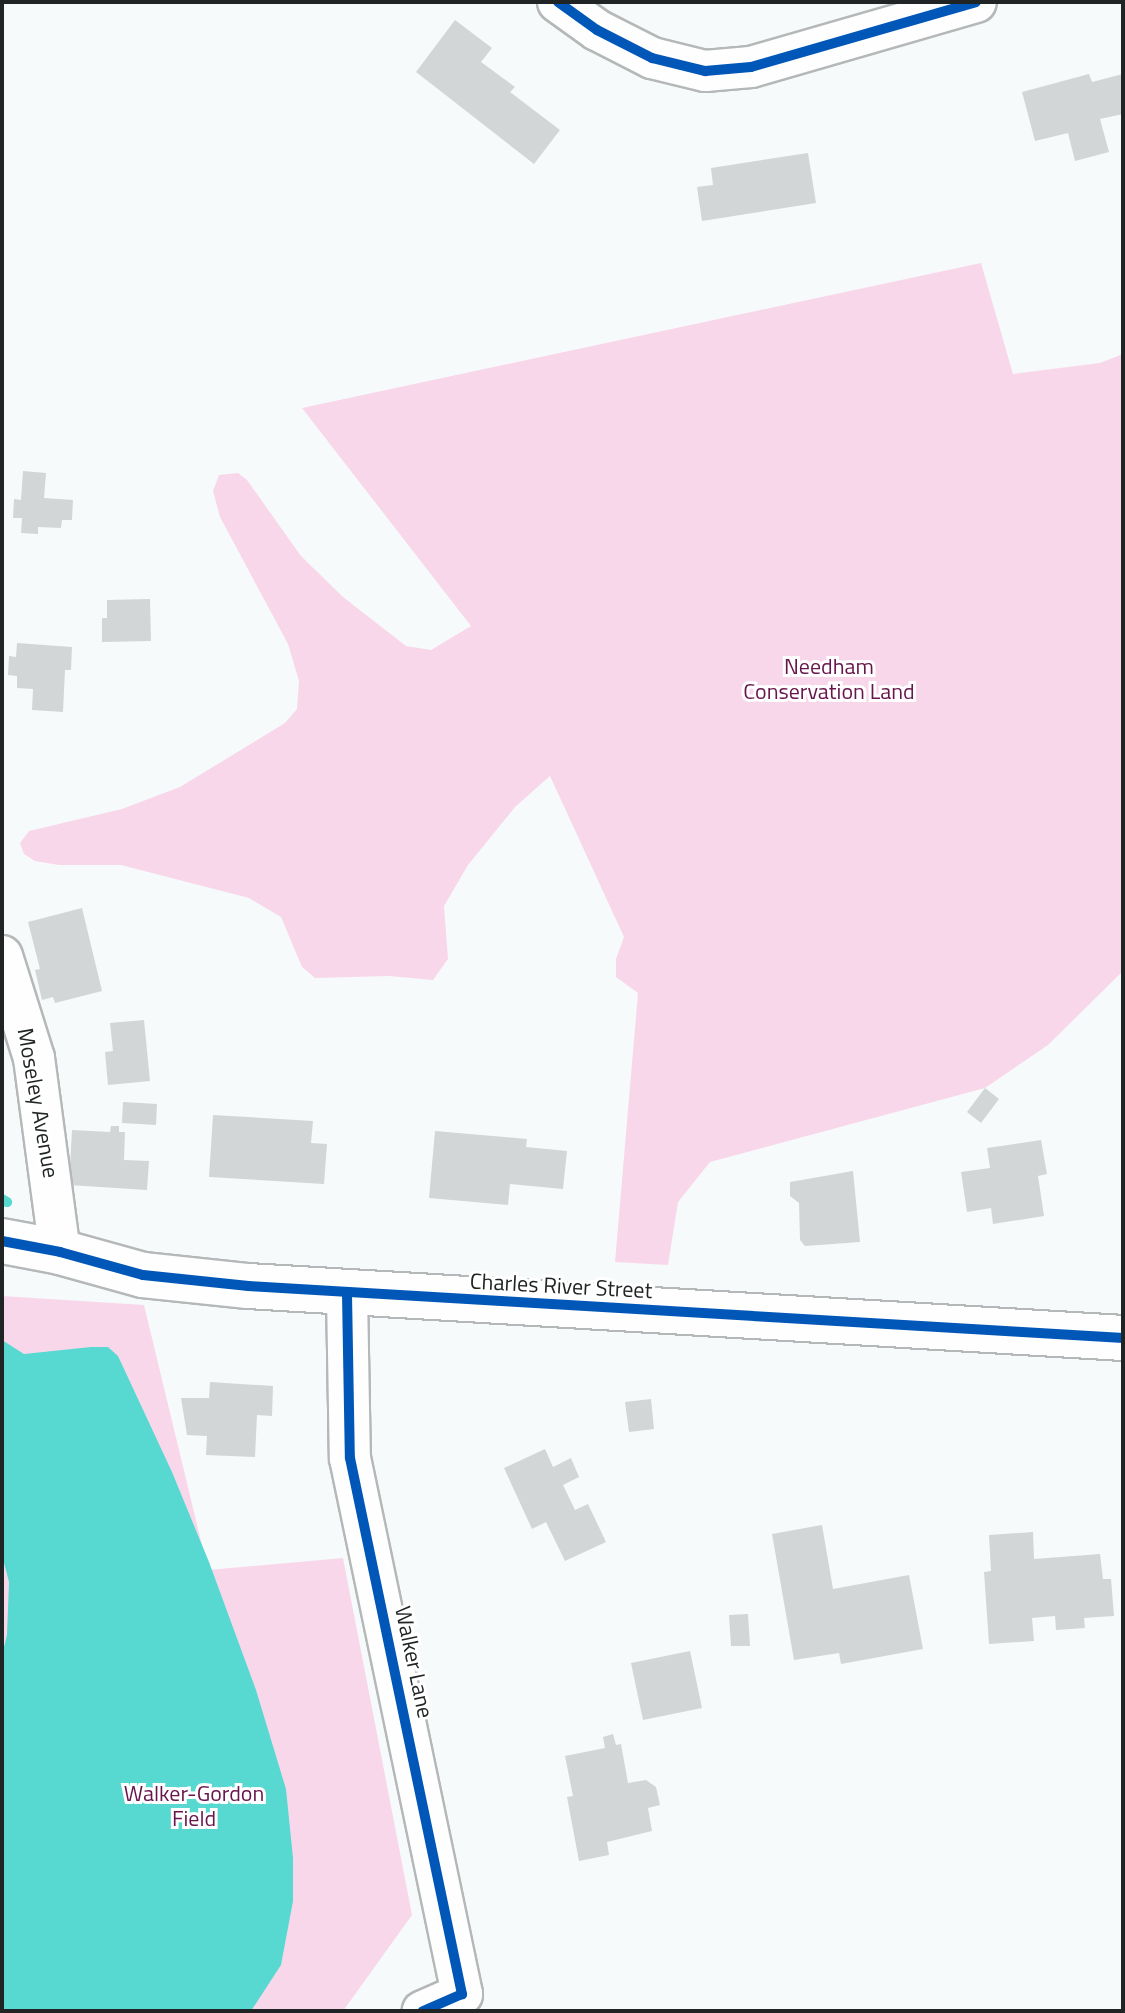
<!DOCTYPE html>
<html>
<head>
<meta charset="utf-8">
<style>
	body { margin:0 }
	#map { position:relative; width:1125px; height:2013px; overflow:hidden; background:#f6fafa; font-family:"Titillium Web",sans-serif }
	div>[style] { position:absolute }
	.green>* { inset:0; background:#f9d7eb }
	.water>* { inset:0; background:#57d9d1 }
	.stream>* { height:10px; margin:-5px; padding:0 5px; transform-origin:5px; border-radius:5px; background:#57d9d1 }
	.building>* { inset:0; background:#d3d6d6 }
	.roads { filter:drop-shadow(2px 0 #b5b8b8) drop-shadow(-2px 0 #b5b8b8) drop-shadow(0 2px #b5b8b8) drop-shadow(0 -2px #b5b8b8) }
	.street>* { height:40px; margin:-20px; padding:0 20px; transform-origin:20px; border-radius:20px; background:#fefefe }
	.secondary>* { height:44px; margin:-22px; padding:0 22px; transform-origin:22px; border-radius:22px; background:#fefefe }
	.cycleway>* { height:10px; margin:-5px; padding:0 5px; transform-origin:5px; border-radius:5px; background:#0057b8 }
	span { translate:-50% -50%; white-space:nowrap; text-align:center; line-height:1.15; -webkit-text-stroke:6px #fff; paint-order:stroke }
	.park-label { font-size:22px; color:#67164c }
	.street-label { font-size:22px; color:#212424 }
	.frame { position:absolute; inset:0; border:4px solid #212424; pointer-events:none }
</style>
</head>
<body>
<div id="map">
	<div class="green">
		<div style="clip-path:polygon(981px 263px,1013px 374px,1100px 363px,1123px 354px,1123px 971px,1048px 1045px,985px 1088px,710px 1162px,678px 1202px,668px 1265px,615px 1262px,638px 993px,616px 977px,616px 959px,624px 937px,550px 776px,515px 807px,468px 865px,444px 906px,448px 959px,433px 980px,389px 976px,315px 978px,302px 967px,281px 917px,249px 898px,121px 865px,59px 865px,35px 861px,24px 854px,20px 843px,29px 831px,122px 809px,180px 787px,285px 723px,297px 709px,299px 681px,288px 644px,220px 517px,213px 491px,219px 475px,238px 473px,247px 480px,301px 556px,343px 597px,406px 646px,431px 650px,471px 626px,302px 408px)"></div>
		<div style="clip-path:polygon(2px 1296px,144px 1305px,208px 1570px,343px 1558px,412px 1915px,343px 2011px,2px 2011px)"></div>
	</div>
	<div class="water">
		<div style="clip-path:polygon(2px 1340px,24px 1354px,91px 1347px,108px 1347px,118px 1356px,172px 1472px,209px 1562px,256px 1690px,286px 1789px,293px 1858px,293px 1901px,281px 1965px,251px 2011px,2px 2011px,2px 1655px,7px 1635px,9px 1582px,2px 1555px)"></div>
	</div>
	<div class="stream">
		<div style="left:2px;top:1199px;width:6px;rotate:31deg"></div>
	</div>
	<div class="building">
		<div style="clip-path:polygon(455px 20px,492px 48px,481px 62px,515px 87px,510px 92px,560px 130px,534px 164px,416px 72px)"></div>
		<div style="clip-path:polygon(1089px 74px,1092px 82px,1123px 74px,1123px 114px,1100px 119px,1109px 152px,1075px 161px,1068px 133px,1035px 141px,1022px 92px)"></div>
		<div style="clip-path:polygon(808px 153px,816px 203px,702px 221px,697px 187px,713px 185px,711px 168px)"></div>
		<div style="clip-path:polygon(23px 471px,46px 473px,44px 498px,73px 500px,72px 520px,62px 520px,61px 528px,38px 527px,38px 534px,21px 533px,22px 518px,13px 518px,14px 499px,21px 500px)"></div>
		<div style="clip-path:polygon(150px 599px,151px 641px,102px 642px,102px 618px,107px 618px,107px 600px)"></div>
		<div style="clip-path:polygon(17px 643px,72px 647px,71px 670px,65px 670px,63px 712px,32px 710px,33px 689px,17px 688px,17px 676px,8px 675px,9px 656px,16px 657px)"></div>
		<div style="clip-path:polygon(82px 908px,102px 991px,55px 1003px,53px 997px,42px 1000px,35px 970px,40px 969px,28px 922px)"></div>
		<div style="clip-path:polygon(144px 1020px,150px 1081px,108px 1085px,105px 1052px,113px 1051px,110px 1023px)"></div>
		<div style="clip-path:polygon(985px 1088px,999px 1099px,981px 1123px,967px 1112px)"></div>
		<div style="clip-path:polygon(123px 1102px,157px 1104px,156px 1125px,122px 1123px)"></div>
		<div style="clip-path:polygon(213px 1115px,313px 1121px,311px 1143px,327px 1144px,324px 1184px,209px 1177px)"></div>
		<div style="clip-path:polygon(111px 1126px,119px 1126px,119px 1132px,125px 1132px,124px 1160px,149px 1161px,147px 1190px,69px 1185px,72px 1130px,110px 1132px)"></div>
		<div style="clip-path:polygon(435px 1131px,527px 1139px,526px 1147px,567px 1151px,563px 1189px,510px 1184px,508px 1205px,429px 1198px)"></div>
		<div style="clip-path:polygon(1041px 1140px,1047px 1174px,1038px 1176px,1044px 1216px,993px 1224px,991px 1208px,967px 1212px,961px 1172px,990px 1168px,987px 1148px)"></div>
		<div style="clip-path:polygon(853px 1171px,860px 1242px,805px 1246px,800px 1240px,799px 1203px,790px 1196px,790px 1182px)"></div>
		<div style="clip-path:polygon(210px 1382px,273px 1386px,272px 1416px,257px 1415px,255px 1457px,206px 1455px,207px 1436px,187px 1435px,181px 1398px,209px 1398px)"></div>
		<div style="clip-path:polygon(651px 1399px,654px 1429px,629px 1432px,625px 1402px)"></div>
		<div style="clip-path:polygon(545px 1449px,553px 1467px,571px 1458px,579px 1477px,563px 1485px,575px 1510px,588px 1504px,606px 1542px,565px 1561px,546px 1522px,532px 1529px,504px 1468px)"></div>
		<div style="clip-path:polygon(822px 1525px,833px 1589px,909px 1575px,923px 1649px,841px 1664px,839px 1653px,794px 1660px,772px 1534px)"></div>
		<div style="clip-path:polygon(1033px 1532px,1034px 1559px,1100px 1554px,1103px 1579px,1111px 1579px,1114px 1616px,1084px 1618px,1085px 1628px,1056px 1630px,1055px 1616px,1032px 1618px,1034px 1641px,989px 1644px,984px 1572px,991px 1571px,989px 1535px)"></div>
		<div style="clip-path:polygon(748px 1614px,750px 1646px,731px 1646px,729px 1615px)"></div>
		<div style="clip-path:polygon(690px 1651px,702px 1708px,643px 1720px,631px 1663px)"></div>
		<div style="clip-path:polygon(613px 1734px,616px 1745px,621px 1744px,628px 1783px,646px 1780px,656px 1787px,660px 1805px,648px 1808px,652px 1831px,607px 1842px,609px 1855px,579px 1861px,567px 1797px,573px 1796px,565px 1756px,605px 1748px,603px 1737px)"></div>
	</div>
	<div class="roads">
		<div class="street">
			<div style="left:558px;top:2px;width:48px;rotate:35.7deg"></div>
			<div style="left:597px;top:30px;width:62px;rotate:27deg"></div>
			<div style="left:652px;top:58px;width:55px;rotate:13.8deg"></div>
			<div style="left:705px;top:71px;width:46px;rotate:-5deg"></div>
			<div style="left:751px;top:67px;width:234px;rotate:-16.1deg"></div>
			<div style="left:2px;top:956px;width:107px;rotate:72.6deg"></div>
			<div style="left:34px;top:1058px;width:196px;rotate:82.4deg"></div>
			<div style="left:347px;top:1294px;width:164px;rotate:89deg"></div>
			<div style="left:350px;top:1458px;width:548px;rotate:78.2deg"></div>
			<div style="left:462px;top:1994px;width:43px;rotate:156.4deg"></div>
		</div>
		<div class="secondary">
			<div style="left:2px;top:1241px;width:59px;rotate:10.7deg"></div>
			<div style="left:60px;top:1252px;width:86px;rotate:15.5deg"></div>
			<div style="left:143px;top:1275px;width:106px;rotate:6deg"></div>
			<div style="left:248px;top:1286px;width:877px;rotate:3.4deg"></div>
		</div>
	</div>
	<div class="cycleway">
		<div style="left:558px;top:2px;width:48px;rotate:35.7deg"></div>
		<div style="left:597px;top:30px;width:62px;rotate:27deg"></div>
		<div style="left:652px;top:58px;width:55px;rotate:13.8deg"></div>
		<div style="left:705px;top:71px;width:46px;rotate:-5deg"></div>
		<div style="left:751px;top:67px;width:234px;rotate:-16.1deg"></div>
		<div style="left:2px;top:1241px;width:59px;rotate:10.7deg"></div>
		<div style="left:60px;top:1252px;width:86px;rotate:15.5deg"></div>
		<div style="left:143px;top:1275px;width:106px;rotate:6deg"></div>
		<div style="left:248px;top:1286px;width:877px;rotate:3.4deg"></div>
		<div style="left:347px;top:1294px;width:164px;rotate:89deg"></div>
		<div style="left:350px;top:1458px;width:548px;rotate:78.2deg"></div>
		<div style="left:462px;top:1994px;width:43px;rotate:156.4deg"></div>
	</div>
	<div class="park-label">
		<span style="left:829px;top:679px">Needham<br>Conservation Land</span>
		<span style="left:194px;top:1806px">Walker-Gordon<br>Field</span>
	</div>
	<div class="street-label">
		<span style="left:38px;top:1103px;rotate:80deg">Moseley Avenue</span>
		<span style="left:561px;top:1286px;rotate:3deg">Charles River Street</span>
		<span style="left:414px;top:1662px;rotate:78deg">Walker Lane</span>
	</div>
	<div class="frame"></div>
</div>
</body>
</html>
